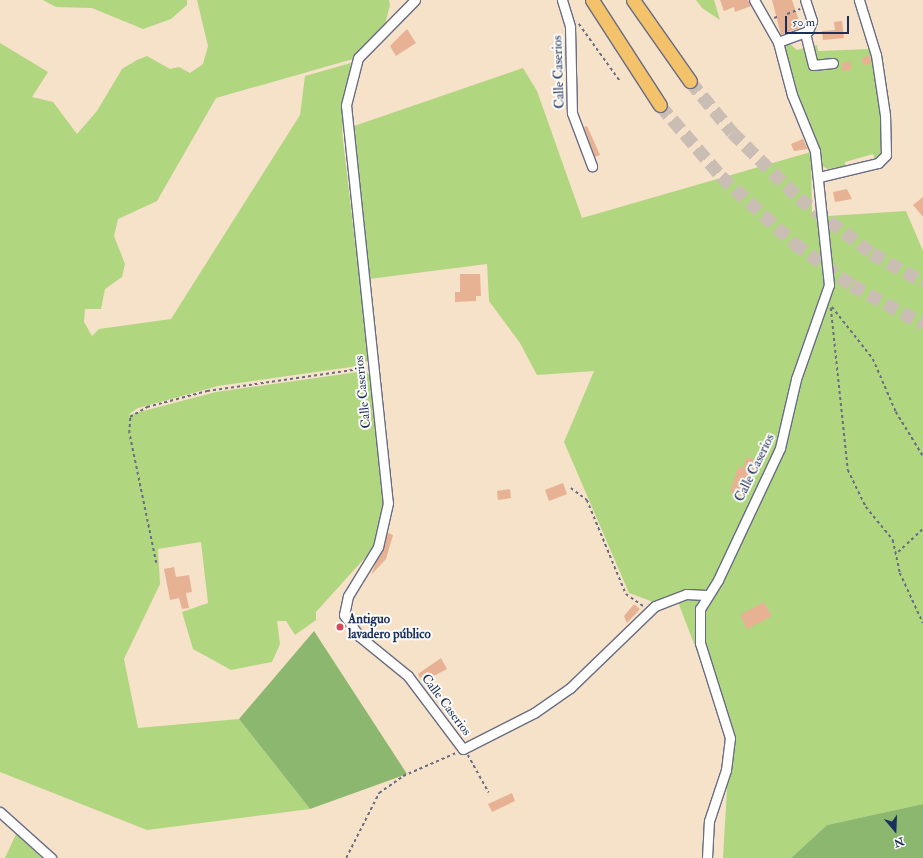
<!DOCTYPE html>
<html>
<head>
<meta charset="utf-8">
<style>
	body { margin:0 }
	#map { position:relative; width:923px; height:858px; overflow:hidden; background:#f6e1c9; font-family:"IM FELL Double Pica",serif }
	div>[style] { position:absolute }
	.green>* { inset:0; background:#b1d680 }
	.forest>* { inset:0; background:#8cb76e }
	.building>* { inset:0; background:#e7b293 }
	.round { border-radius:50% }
	.highway-tunnel>* { height:13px; margin-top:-6.5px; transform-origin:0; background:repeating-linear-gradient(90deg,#cabdb4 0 13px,transparent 0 19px) }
	.path>* { height:1.5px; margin-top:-0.75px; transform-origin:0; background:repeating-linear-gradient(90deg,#686d83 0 3px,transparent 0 6px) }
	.roads { filter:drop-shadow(1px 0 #686d83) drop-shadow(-1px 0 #686d83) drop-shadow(0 1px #686d83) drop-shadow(0 -1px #686d83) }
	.minor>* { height:9px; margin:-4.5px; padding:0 4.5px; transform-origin:4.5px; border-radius:4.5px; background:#fff }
	.highway>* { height:13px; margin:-6.5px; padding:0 6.5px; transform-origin:6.5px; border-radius:6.5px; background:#f4c26a }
	.dots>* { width:11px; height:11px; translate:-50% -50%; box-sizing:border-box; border:2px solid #fdfcf7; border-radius:50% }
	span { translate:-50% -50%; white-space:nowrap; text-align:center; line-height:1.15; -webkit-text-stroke:4px #fdfcf7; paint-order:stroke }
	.street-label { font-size:13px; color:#1b2f5e }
	.poi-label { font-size:13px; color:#1b2f5e; font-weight:700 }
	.left { translate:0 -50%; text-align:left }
	.north { position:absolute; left:875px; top:810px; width:40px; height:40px; -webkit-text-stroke:3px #fdfcf7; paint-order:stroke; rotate:161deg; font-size:11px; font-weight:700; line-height:16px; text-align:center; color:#1b2f5e }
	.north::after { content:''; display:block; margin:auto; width:14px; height:18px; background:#1b2f5e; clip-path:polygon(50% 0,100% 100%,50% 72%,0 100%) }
	.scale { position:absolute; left:785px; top:16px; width:64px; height:18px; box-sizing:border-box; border:2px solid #1b2f5e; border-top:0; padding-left:5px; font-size:12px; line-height:14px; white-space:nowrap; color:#1b2f5e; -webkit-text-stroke:3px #fdfcf7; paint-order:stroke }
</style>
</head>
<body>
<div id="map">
	<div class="green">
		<div style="clip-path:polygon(43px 0,187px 0,187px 5px,171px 19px,143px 29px,92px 8px,56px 7px)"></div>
		<div style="clip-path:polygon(197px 0,389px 0,390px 5px,384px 28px,353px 59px,216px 98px,157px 201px,118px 219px,114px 236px,125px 264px,122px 277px,105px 289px,101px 309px,85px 309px,84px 322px,92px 336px,99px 329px,171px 319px,300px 115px,305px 76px,351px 63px,342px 132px,369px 360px,358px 366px,218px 386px,138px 408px,128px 415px,216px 392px,365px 371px,370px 375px,386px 505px,372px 550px,316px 612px,316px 620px,295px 635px,286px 621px,277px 621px,280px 644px,272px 662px,231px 670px,193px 649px,182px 612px,208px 603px,201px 542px,158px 549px,160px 584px,124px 659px,138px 728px,239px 719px,310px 809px,147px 830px,0 772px,0 43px,48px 72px,32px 97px,53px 102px,77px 134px,97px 111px,122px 69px,137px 60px,147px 56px,170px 69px,179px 67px,190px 73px,203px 64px,208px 46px)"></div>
		<div style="clip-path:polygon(696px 0,714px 0,720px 20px,702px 8px)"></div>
		<div style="clip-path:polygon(789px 43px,797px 50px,817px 45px,818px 51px,871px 49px,883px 120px,882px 154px,875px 160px,873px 154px,845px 162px,845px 166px,828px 169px,822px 166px,819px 146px,797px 95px,783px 46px)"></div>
		<div style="clip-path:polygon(523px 68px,537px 91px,582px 218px,811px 152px,812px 217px,906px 211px,923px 251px,923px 804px,827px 825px,791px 858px,723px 858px,730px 738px,675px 594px,656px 603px,629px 593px,564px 442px,594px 371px,537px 375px,520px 343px,489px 301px,487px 264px,369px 279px,351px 127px)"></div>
		<div style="clip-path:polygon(16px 834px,42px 858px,5px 858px)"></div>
	</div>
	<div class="forest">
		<div style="clip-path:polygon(314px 631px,407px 774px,310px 809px,239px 719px)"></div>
		<div style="clip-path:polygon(923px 804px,923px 858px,791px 858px,827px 825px)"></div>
	</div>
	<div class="building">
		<div style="clip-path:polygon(720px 0,748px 0,751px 6px,735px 12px,734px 7px,724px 11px)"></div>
		<div style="clip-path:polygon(772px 0,792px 0,801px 27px,781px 35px)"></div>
		<div style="clip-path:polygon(842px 21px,844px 38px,823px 40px,822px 31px,835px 30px,834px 22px)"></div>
		<div style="clip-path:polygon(407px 29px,416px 43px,396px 56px,390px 46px)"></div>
		<div class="round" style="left:861.5px;top:55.5px;width:9px;height:9px"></div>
		<div style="clip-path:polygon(842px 62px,851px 62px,851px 70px,842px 71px)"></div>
		<div style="clip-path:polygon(587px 126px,600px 155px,595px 157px,584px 127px)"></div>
		<div style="clip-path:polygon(803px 139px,808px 149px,794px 151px,791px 144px)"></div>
		<div style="clip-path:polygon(847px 189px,852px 199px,835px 202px,833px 192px)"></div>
		<div style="clip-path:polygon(923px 197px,923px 217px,913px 205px)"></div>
		<div style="clip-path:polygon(460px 274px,480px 274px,481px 296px,476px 296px,476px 301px,455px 302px,455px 292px,460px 292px)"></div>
		<div style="clip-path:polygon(747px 457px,757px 461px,743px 496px,730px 492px,738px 467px,743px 468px)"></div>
		<div style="clip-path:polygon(563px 483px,567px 494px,549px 501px,545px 490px)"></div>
		<div style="clip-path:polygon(510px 489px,511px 498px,498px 500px,497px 491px)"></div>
		<div style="clip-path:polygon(388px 533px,393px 535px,386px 559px,371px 575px)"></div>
		<div style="clip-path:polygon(174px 567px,176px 577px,189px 575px,192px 592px,186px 593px,189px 608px,182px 609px,179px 598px,170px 600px,164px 569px)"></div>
		<div style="clip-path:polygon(764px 602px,772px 616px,747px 629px,740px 615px)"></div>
		<div style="clip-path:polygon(634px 604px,640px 609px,627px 623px,624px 616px)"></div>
		<div style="clip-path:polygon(441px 658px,447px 669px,422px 682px,418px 674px)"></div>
		<div style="clip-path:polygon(512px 793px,515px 801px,492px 812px,488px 804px)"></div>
	</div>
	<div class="highway-tunnel">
		<div style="left:690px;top:81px;width:66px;rotate:50.5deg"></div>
		<div style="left:732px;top:132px;width:94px;rotate:44.6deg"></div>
		<div style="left:799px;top:198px;width:91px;rotate:37deg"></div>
		<div style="left:872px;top:253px;width:59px;rotate:29.6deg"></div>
		<div style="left:660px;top:105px;width:94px;rotate:49.3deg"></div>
		<div style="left:721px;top:176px;width:99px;rotate:42.5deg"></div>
		<div style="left:794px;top:243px;width:72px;rotate:35.9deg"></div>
		<div style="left:852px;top:285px;width:81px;rotate:28.8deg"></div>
	</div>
	<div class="path">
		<div style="left:787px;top:14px;width:14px;rotate:-21deg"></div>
		<div style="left:774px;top:18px;width:5px;rotate:-22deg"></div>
		<div style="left:579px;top:24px;width:70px;rotate:54.3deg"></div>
		<div style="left:832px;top:307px;width:66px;rotate:51.7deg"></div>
		<div style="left:873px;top:359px;width:58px;rotate:66.5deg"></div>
		<div style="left:896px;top:412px;width:52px;rotate:58.5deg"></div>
		<div style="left:831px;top:308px;width:163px;rotate:84deg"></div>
		<div style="left:848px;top:470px;width:41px;rotate:64.1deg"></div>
		<div style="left:866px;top:507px;width:43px;rotate:50.7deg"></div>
		<div style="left:893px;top:540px;width:34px;rotate:78deg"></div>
		<div style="left:900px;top:573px;width:55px;rotate:65.3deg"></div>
		<div style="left:571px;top:488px;width:20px;rotate:37deg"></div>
		<div style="left:587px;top:500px;width:102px;rotate:67.5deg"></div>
		<div style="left:626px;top:594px;width:21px;rotate:35deg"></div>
		<div style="left:898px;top:552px;width:34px;rotate:-43deg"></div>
		<div style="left:156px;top:563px;width:133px;rotate:-101.7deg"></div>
		<div style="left:129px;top:433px;width:16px;rotate:-86deg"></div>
		<div style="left:130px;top:417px;width:20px;rotate:-30deg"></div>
		<div style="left:147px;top:407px;width:62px;rotate:-14.9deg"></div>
		<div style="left:207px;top:391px;width:161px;rotate:-8.2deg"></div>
		<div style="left:468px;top:755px;width:43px;rotate:61.1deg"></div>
		<div style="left:346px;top:858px;width:73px;rotate:-63.1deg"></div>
		<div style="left:379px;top:793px;width:29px;rotate:-35deg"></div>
		<div style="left:403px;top:776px;width:58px;rotate:-23.5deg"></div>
	</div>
	<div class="roads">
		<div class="minor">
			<div style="left:415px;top:0;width:81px;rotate:134.5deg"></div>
			<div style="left:358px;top:58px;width:49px;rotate:104.3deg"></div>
			<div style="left:346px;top:105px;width:400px;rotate:84deg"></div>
			<div style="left:388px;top:503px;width:45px;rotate:102.8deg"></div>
			<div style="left:378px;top:547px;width:57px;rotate:121.5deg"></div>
			<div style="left:348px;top:596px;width:19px;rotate:102deg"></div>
			<div style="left:344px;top:615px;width:26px;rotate:54deg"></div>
			<div style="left:359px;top:636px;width:63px;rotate:39.2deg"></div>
			<div style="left:408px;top:676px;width:91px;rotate:53deg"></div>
			<div style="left:463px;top:749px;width:80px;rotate:-26.9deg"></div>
			<div style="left:534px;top:713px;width:44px;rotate:-34.8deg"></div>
			<div style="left:570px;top:688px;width:118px;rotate:-44deg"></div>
			<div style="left:655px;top:606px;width:33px;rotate:-21deg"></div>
			<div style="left:686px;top:594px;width:20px;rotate:3deg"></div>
			<div style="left:562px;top:0;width:28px;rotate:73deg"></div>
			<div style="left:570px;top:27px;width:86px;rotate:88.7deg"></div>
			<div style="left:572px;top:113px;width:57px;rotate:69.3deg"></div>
			<div style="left:805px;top:33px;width:33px;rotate:76deg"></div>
			<div style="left:813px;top:65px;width:20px;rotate:-6deg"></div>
			<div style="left:778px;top:42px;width:32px;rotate:-20deg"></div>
			<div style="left:808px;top:31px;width:11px;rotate:-68deg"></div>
			<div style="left:812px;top:21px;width:22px;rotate:-108deg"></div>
			<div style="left:819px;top:177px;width:61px;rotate:-13.3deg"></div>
			<div style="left:878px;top:163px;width:11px;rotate:-45deg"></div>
			<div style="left:886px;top:155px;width:40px;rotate:-91.4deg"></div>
			<div style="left:885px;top:115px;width:61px;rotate:-98.5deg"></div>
			<div style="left:876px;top:55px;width:58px;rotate:-107.2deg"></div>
			<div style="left:0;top:812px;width:69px;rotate:42deg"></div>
			<div style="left:707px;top:858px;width:37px;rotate:-87deg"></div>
			<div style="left:709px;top:821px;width:54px;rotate:-71.6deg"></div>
			<div style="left:726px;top:770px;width:32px;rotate:-83deg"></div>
			<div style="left:730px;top:738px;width:100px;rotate:-107.5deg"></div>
			<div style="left:700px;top:643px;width:34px;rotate:-90deg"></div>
			<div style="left:700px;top:609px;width:34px;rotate:-58deg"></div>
			<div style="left:718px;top:580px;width:146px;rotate:-64.8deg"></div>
			<div style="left:780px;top:448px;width:71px;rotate:-76.9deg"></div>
			<div style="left:796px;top:379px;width:100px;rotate:-70.7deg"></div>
			<div style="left:829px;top:285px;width:135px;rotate:-96deg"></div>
			<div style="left:815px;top:151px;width:61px;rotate:-112.3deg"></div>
			<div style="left:792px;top:95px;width:55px;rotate:-104.8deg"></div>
			<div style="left:778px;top:42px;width:48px;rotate:-119.7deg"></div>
		</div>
		<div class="highway">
			<div style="left:592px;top:0;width:125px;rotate:57.1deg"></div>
			<div style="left:633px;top:0;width:99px;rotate:54.9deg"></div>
		</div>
	</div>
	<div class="dots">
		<div style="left:340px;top:627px;background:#d1495b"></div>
	</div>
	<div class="street-label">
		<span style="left:559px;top:72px;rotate:-92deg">Calle Caserios</span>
		<span style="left:363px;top:392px;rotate:-96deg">Calle Caserios</span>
		<span style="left:755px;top:468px;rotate:-64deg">Calle Caserios</span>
		<span style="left:446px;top:705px;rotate:53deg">Calle Caserios</span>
	</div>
	<div class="poi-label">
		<span class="left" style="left:348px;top:627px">Antiguo<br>lavadero público</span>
	</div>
	<div class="north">N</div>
	<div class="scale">50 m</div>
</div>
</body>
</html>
